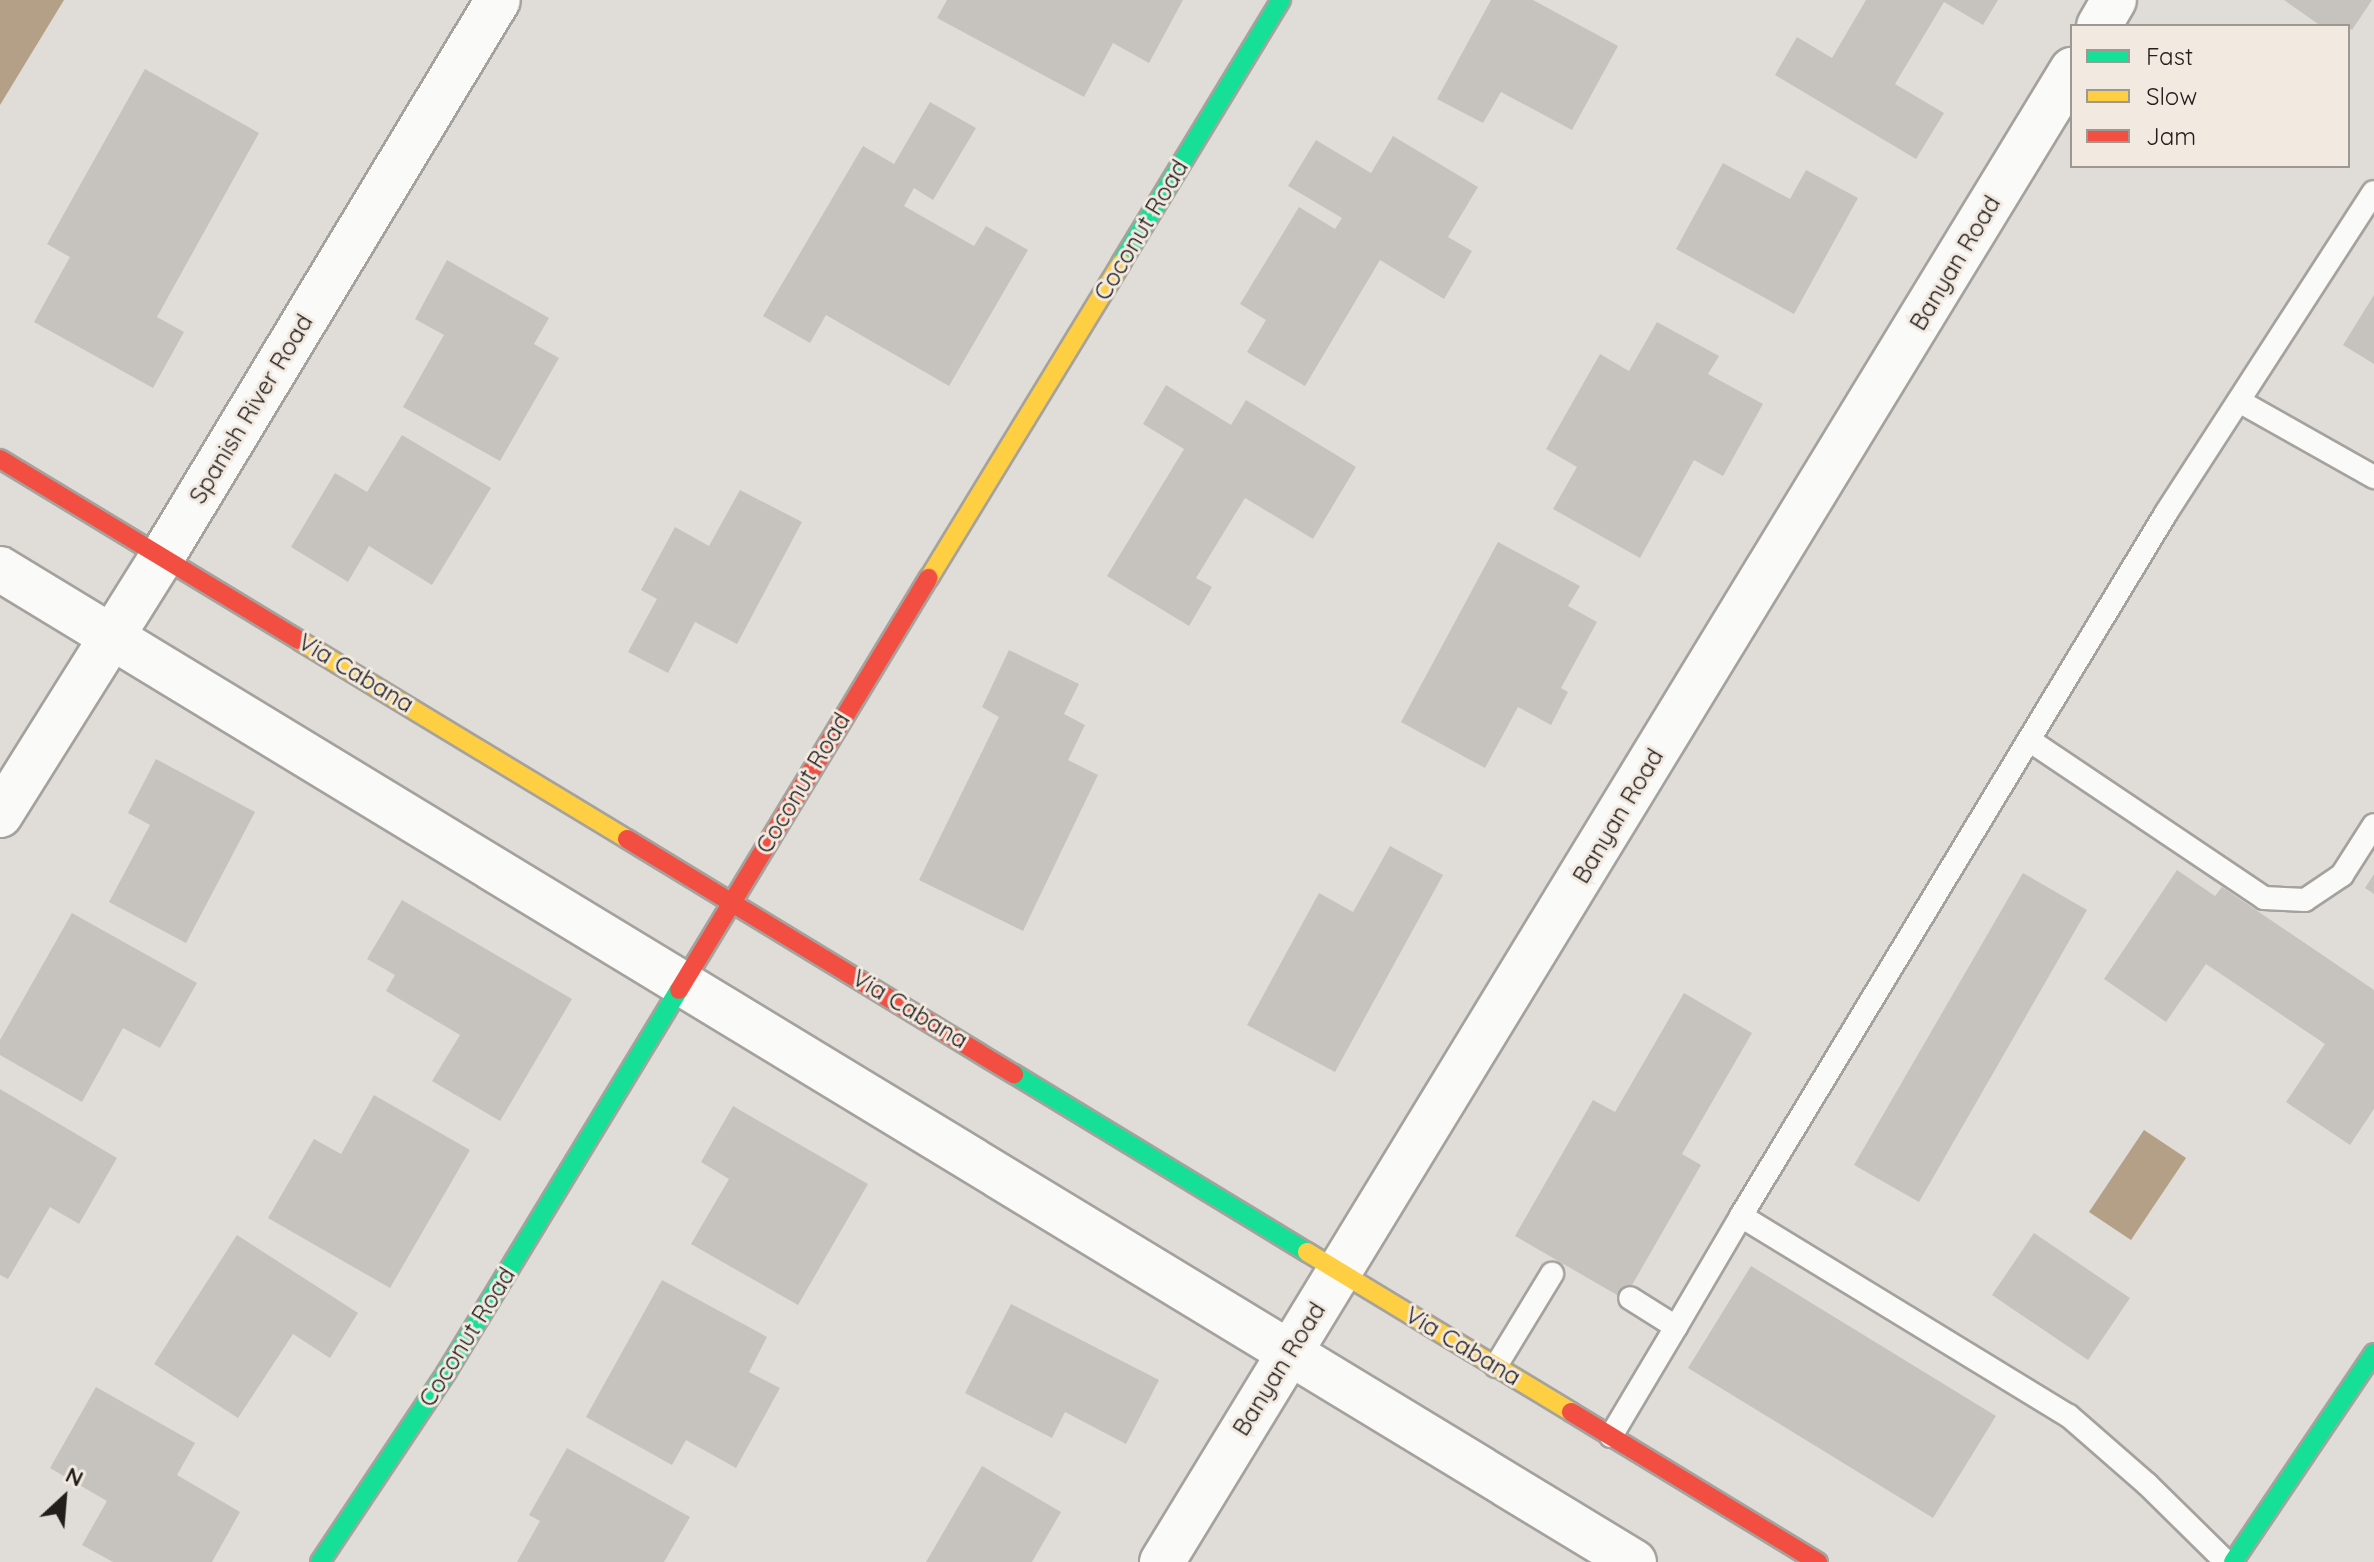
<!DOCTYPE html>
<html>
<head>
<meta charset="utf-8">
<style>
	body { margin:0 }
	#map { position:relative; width:2374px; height:1562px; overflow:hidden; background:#e0dcd7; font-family:Quicksand,sans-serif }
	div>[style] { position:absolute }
	.water>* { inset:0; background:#b3a086 }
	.building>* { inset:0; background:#c6c3bf }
	.roads { filter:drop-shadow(2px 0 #a5a29e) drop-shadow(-2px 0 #a5a29e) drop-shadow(0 2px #a5a29e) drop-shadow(0 -2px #a5a29e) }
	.lane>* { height:22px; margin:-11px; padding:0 11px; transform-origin:11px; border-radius:11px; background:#fafaf9 }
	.street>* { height:44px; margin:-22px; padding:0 22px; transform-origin:22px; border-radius:22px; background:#fafaf9 }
	.fast>* { height:18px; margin:-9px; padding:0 9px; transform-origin:9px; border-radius:9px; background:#16e098 }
	.slow>* { height:18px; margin:-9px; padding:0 9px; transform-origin:9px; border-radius:9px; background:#ffcf43 }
	.jam>* { height:18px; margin:-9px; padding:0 9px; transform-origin:9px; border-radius:9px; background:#f24e42 }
	span { translate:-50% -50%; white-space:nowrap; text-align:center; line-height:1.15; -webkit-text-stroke:6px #f2eae1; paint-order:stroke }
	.street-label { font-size:24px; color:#211e1b }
	.legend { position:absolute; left:2070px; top:24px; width:280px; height:144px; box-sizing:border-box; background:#f2eae1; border:2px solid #9e9892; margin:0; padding:10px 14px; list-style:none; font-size:24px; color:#211e1b }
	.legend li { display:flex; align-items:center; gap:16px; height:40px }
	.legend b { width:40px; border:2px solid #9e9892 }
	.north { position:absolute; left:24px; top:1458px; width:80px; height:80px; -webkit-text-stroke:6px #f2eae1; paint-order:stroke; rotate:26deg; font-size:22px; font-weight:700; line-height:32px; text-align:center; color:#211e1b }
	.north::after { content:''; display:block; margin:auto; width:28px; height:36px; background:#211e1b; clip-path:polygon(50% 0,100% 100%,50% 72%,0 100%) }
</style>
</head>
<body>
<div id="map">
	<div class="water">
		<div style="clip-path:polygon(0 0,64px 0,0 105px)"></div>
		<div style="clip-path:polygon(2144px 1130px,2186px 1158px,2131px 1240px,2089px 1212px)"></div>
	</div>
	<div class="building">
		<div style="clip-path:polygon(947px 0,1183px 0,1149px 63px,1113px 43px,1084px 97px,937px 18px)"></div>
		<div style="clip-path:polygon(1491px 0,1533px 0,1618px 46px,1572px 130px,1501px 92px,1483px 123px,1437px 99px)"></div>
		<div style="clip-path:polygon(1866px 0,1998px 0,1983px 25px,1944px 2px,1895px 84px,1944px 113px,1916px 159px,1775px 75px,1797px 37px,1832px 58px)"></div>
		<div style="clip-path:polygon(2284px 0,2372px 0,2352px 30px,2345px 25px,2321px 26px)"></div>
		<div style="clip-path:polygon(145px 69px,259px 133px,157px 317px,184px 332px,153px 388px,34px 322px,70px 257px,47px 244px)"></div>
		<div style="clip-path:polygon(930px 102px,976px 128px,933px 200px,914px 188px,904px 206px,974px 246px,986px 226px,1028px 250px,949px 386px,826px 315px,810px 343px,763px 316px,863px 146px,894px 164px)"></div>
		<div style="clip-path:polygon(1393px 136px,1478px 187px,1448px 237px,1472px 251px,1444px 299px,1380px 260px,1305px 386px,1247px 352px,1266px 320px,1240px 304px,1299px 207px,1335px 229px,1342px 218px,1288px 186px,1316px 140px,1371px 173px)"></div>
		<div style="clip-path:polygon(1723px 163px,1790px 199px,1806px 170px,1858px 198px,1794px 314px,1676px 249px)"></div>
		<div style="clip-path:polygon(447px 260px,549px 318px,534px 344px,559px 358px,500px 461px,403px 407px,444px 335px,415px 319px)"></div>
		<div style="clip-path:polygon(2374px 295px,2374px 364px,2343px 345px)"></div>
		<div style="clip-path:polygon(1657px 322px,1719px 356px,1708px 374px,1763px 404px,1723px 476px,1694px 460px,1640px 558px,1553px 509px,1577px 467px,1546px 449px,1600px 354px,1629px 371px)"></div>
		<div style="clip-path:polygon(1166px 385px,1231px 425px,1246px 400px,1356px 467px,1313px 539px,1245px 498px,1196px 578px,1212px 587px,1189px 626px,1107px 576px,1184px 449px,1143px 424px)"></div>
		<div style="clip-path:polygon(402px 435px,491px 488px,432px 585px,369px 546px,348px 582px,291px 547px,335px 473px,367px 492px)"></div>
		<div style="clip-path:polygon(740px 490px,802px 522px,737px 644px,695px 622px,668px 673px,628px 652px,657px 599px,641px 590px,675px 527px,709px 546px)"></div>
		<div style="clip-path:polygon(1498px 542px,1580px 586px,1568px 606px,1597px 622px,1561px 688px,1568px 692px,1551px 725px,1518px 707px,1485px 768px,1401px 722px)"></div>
		<div style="clip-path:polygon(1009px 650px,1079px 684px,1064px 714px,1085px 725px,1068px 760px,1098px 775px,1023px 931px,919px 880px,999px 717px,982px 707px)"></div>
		<div style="clip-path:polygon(156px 759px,255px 812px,186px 943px,109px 902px,150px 825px,128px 813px)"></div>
		<div style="clip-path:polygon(1390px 846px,1443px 875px,1335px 1072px,1247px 1025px,1319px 893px,1353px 912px)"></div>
		<div style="clip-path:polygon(2177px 870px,2215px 896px,2222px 887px,2374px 990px,2374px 1109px,2350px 1145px,2286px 1102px,2325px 1044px,2206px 964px,2166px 1022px,2104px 979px)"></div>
		<div style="clip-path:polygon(2023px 873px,2087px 910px,1919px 1202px,1854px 1165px)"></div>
		<div style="clip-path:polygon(2374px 874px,2374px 894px,2365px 888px)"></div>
		<div style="clip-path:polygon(402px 900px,572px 999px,500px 1121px,432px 1081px,460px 1035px,386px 991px,395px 975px,367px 959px)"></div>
		<div style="clip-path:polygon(72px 913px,197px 983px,160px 1048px,123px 1028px,82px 1102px,0 1055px,0 1040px)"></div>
		<div style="clip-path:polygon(1684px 993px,1752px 1033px,1682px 1154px,1701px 1165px,1624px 1299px,1515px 1236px,1593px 1100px,1615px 1112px)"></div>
		<div style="clip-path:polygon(0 1089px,117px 1158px,79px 1224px,50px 1207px,8px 1279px,0 1275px)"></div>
		<div style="clip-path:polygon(374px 1095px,470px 1150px,390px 1288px,268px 1218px,314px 1139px,341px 1154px)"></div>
		<div style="clip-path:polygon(733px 1106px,868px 1184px,798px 1305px,691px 1244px,729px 1179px,701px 1162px)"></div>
		<div style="clip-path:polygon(2034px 1233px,2130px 1298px,2088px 1360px,1992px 1295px)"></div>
		<div style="clip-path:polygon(237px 1235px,358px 1313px,330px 1358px,293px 1334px,238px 1418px,154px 1364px)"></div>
		<div style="clip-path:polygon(1751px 1266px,1996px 1416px,1933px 1518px,1688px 1368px)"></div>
		<div style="clip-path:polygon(662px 1280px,767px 1337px,749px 1372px,780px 1388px,736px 1468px,686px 1440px,672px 1465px,586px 1417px)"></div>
		<div style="clip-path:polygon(1011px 1304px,1159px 1380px,1126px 1444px,1065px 1412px,1052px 1438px,965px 1393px)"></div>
		<div style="clip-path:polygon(96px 1387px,195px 1443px,177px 1475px,240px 1512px,212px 1562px,113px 1562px,82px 1545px,107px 1501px,50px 1468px)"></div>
		<div style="clip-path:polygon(567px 1448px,690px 1517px,664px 1562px,517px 1562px,540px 1521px,529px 1515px)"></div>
		<div style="clip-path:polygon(982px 1466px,1061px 1512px,1032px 1562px,926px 1562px)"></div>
	</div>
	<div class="roads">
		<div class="lane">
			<div style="left:2239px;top:401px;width:155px;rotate:29.4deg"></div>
			<div style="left:2029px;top:740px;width:283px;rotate:33.9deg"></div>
			<div style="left:2264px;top:898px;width:41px;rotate:2.8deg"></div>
			<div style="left:2305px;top:900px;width:45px;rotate:-34deg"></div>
			<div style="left:2342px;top:875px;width:59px;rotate:-57.4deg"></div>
			<div style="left:1741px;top:1216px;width:821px;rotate:-58.84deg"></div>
			<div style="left:2166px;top:513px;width:382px;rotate:-57.1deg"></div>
			<div style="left:1676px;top:1327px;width:129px;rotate:-59.6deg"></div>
			<div style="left:1741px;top:1216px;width:384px;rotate:31.4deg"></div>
			<div style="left:2069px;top:1416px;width:103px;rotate:41.1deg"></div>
			<div style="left:2147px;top:1484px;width:111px;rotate:44.6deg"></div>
			<div style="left:1496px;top:1366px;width:108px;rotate:-58.7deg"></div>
			<div style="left:1611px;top:1436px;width:127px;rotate:-59.2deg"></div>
			<div style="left:1676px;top:1327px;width:54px;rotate:-147.8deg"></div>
		</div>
		<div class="street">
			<div style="left:2099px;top:26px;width:30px;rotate:-60deg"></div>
			<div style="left:0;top:569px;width:1912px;rotate:31.29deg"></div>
			<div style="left:0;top:815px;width:305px;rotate:-57.9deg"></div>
			<div style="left:162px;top:557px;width:650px;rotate:-58.9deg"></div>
			<div style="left:1162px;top:1562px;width:1748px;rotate:-58.62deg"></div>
		</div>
		<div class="fast">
			<div style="left:1121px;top:263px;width:308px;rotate:-58.7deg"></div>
			<div style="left:1014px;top:1074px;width:343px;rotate:31.3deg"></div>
			<div style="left:320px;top:1562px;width:227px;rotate:-56.3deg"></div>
			<div style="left:446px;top:1373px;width:448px;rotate:-58.7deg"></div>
			<div style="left:2233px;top:1562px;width:252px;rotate:-56deg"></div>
		</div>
		<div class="slow">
			<div style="left:929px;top:578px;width:369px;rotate:-58.6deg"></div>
			<div style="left:300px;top:641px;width:382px;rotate:31.2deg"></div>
			<div style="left:1307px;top:1252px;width:309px;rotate:31.2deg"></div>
		</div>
		<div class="jam">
			<div style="left:0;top:459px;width:351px;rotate:31.2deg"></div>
			<div style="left:627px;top:839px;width:453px;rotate:31.3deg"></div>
			<div style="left:679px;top:990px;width:482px;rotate:-58.8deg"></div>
			<div style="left:1571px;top:1412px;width:289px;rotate:31.3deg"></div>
		</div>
	</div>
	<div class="street-label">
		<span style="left:1141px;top:230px;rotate:-59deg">Coconut Road</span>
		<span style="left:1955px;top:263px;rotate:-59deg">Banyan Road</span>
		<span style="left:251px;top:409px;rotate:-59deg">Spanish River Road</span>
		<span style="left:356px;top:673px;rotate:31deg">Via Cabana</span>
		<span style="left:803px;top:783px;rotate:-59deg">Coconut Road</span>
		<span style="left:1618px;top:816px;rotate:-59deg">Banyan Road</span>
		<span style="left:910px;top:1009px;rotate:31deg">Via Cabana</span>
		<span style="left:467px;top:1337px;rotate:-58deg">Coconut Road</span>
		<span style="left:1463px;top:1346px;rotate:31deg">Via Cabana</span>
		<span style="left:1279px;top:1369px;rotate:-58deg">Banyan Road</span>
	</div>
	<ul class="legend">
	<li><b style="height:10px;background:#16e098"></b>Fast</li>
	<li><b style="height:10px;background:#ffcf43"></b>Slow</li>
	<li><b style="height:10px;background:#f24e42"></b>Jam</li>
	</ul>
	<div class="north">N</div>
</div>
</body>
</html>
